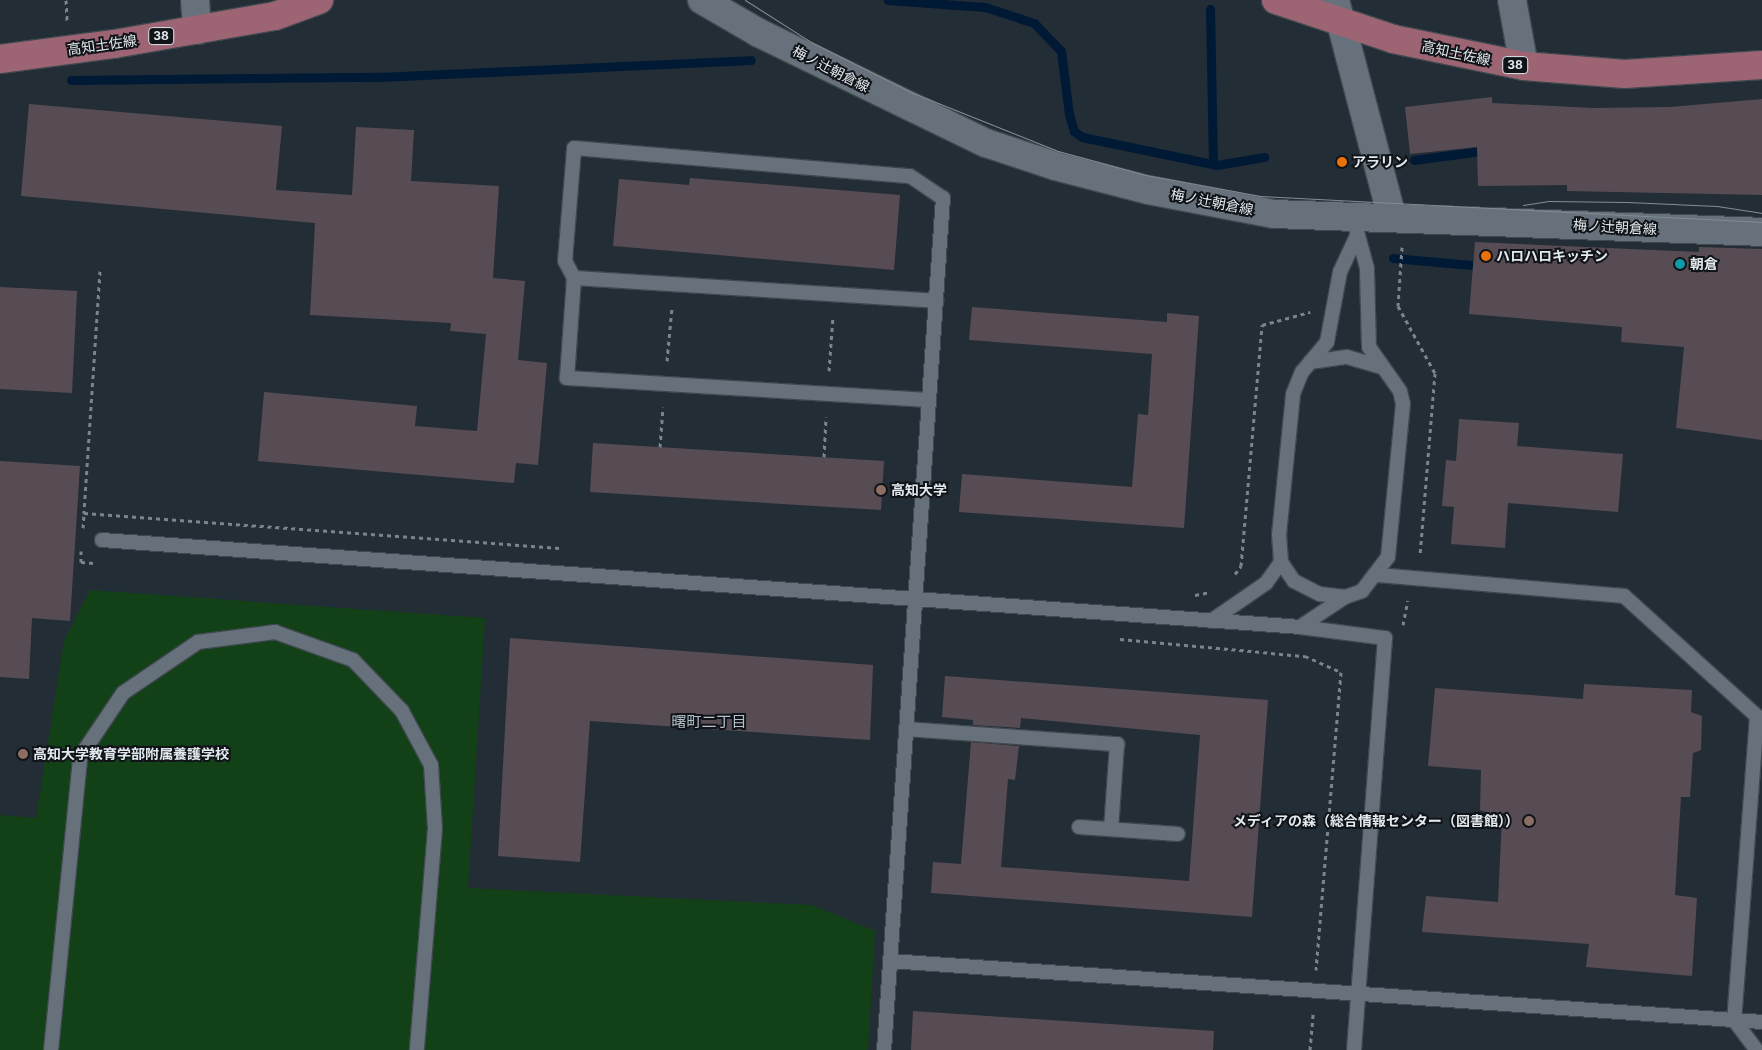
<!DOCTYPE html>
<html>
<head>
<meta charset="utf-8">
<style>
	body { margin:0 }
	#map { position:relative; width:1762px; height:1050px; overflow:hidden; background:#232d35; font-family:Inter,"Noto Sans JP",sans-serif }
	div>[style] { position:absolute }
	.green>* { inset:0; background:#124017 }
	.stream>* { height:9px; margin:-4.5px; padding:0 4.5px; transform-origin:4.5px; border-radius:4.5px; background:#001935 }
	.building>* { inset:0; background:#584c54 }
	.path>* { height:3px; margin-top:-1.5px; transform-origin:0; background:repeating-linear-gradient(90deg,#7c848b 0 4px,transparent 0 8px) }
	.roads { filter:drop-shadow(1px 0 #3f484e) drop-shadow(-1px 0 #3f484e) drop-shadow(0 1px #3f484e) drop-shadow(0 -1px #3f484e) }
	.service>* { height:14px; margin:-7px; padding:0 7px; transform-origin:7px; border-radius:7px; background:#66717b }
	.minor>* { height:28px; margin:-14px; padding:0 14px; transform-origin:14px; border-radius:14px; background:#66717b }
	.secondary>* { height:28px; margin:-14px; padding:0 14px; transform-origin:14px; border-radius:14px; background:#66717b }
	.primary>* { height:28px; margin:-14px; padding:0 14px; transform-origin:14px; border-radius:14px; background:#9d6574 }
	.tram>* { height:1px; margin:-0.5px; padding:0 0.5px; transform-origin:0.5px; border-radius:0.5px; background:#848c93 }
	.dots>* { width:14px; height:14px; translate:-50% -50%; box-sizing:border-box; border:2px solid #101418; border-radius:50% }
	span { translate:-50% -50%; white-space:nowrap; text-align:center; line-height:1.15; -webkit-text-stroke:4px #101418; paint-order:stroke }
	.shield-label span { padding:1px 4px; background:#101418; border:1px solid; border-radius:4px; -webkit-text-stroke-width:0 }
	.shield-label { font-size:12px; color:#e2e9ee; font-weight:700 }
	.street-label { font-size:14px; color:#e2e9ee }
	.poi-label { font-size:14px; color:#e2e9ee; font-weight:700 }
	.left { translate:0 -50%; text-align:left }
	.right { translate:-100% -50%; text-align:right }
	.neighbourhood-label { font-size:15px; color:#b4c0cb }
</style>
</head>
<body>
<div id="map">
	<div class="green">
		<div style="clip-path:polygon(90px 590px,485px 618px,468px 888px,812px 905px,875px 931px,868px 1050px,0 1050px,0 815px,36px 818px,64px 641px)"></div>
	</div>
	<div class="stream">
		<div style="left:888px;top:0;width:97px;rotate:4.1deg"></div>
		<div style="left:985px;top:7px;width:52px;rotate:18.1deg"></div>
		<div style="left:1034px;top:23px;width:39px;rotate:46deg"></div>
		<div style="left:1061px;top:51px;width:64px;rotate:82.8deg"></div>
		<div style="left:1069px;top:114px;width:18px;rotate:74deg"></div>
		<div style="left:1074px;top:131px;width:10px;rotate:37deg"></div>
		<div style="left:1082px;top:137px;width:138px;rotate:11.7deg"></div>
		<div style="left:1217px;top:165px;width:48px;rotate:-9.7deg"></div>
		<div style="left:1210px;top:9px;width:155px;rotate:88.9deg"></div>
		<div style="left:71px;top:80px;width:308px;rotate:-0.6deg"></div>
		<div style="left:379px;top:77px;width:372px;rotate:-2.6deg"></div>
		<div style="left:1414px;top:160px;width:75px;rotate:-7.7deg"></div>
		<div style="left:1393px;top:258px;width:90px;rotate:5.1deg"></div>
	</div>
	<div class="building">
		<div style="clip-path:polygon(1492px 97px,1492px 103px,1593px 108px,1670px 107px,1762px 99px,1762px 195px,1567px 191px,1567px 185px,1478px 186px,1477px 147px,1410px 154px,1405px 107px)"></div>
		<div style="clip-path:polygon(29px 104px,282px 126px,276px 190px,352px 195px,356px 127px,414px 130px,411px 181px,499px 186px,493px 278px,525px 281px,518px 360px,547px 363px,538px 465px,516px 463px,514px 483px,258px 461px,264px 392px,417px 406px,415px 426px,477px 431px,486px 334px,450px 331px,451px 323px,310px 315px,315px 223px,21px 196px)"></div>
		<div style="clip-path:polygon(690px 178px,900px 195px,894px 270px,613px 246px,619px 179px,689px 185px)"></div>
		<div style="clip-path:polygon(1475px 242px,1699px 252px,1699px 247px,1762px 249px,1762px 440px,1676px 428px,1684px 347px,1621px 342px,1622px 327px,1469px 314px)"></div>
		<div style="clip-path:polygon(0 287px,77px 291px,72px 393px,0 389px)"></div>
		<div style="clip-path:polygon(972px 307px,1167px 322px,1167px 313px,1199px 316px,1184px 528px,959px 512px,962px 474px,1132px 487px,1138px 414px,1148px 415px,1152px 354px,969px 340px)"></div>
		<div style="clip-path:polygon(1459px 419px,1519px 423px,1517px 446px,1623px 454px,1618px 512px,1508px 503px,1505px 548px,1451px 544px,1454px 507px,1442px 506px,1446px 460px,1456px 461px)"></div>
		<div style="clip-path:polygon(593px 443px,884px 461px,881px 510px,590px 492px)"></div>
		<div style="clip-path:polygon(0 461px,80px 466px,70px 621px,32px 618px,29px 679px,0 677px)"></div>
		<div style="clip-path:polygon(510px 638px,873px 665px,870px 740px,590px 721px,580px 862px,498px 856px)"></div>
		<div style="clip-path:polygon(945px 676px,1268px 700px,1252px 917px,931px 893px,933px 862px,961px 864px,971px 742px,1019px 746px,1015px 780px,1008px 779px,1001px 867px,1189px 881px,1200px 735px,1021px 718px,1020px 728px,973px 725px,973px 720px,942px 717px)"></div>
		<div style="clip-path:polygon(1584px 684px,1692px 690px,1691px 712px,1702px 716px,1701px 750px,1693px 753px,1690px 797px,1681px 797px,1675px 895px,1697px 898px,1692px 976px,1586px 967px,1589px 944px,1422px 932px,1426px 896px,1498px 902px,1502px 818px,1480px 810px,1481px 770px,1428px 766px,1435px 688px,1583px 699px)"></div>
		<div style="clip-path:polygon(913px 1011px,1214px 1031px,1213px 1050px,911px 1050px)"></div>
	</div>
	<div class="path">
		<div style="left:66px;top:0;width:22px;rotate:87deg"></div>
		<div style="left:1402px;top:247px;width:59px;rotate:93.9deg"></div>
		<div style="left:1398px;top:306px;width:77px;rotate:61.1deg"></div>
		<div style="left:1435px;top:373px;width:183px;rotate:94.7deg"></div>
		<div style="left:100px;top:271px;width:243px;rotate:93.8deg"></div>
		<div style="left:84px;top:513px;width:480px;rotate:4.2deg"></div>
		<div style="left:667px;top:361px;width:54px;rotate:-84.7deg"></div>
		<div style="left:829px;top:371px;width:54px;rotate:-85.8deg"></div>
		<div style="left:660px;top:447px;width:40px;rotate:-85.7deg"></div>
		<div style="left:824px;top:457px;width:40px;rotate:-87.1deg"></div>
		<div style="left:83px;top:528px;width:15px;rotate:-86deg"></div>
		<div style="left:81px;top:551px;width:11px;rotate:90deg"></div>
		<div style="left:81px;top:562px;width:13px;rotate:4deg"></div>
		<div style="left:1235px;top:574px;width:10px;rotate:-53deg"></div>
		<div style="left:1241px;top:566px;width:242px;rotate:-85deg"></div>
		<div style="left:1262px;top:325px;width:50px;rotate:-15.2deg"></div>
		<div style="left:1195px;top:595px;width:16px;rotate:-11deg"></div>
		<div style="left:1403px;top:625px;width:25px;rotate:-79deg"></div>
		<div style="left:1120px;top:639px;width:186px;rotate:5.3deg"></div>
		<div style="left:1305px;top:656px;width:39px;rotate:24deg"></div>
		<div style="left:1341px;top:672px;width:299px;rotate:94.8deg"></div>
		<div style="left:1310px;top:1050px;width:37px;rotate:-85deg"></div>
	</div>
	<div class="roads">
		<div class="service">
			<div style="left:574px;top:278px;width:19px;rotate:-118deg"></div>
			<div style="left:565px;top:261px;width:113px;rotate:-85.4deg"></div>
			<div style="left:574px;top:148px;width:337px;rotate:4.8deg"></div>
			<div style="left:910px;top:176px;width:40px;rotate:34deg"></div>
			<div style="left:943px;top:198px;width:854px;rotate:93.96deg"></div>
			<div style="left:1310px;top:362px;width:37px;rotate:-8deg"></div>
			<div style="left:1347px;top:357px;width:35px;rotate:16deg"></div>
			<div style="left:929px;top:400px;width:363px;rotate:-176.5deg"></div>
			<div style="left:567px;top:378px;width:100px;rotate:-86deg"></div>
			<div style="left:574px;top:278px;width:363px;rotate:3.6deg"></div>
			<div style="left:102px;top:540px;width:1201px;rotate:4.15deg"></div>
			<div style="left:1300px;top:627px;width:86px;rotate:7.4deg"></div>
			<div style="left:1385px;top:638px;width:413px;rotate:94.3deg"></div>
			<div style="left:1281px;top:562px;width:23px;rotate:56deg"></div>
			<div style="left:1294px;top:581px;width:29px;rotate:27deg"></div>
			<div style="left:1320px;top:594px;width:25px;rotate:7deg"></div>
			<div style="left:1378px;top:575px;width:247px;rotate:4.9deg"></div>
			<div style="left:1624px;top:596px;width:179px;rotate:42.1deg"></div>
			<div style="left:1757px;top:716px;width:305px;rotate:94.3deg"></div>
			<div style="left:1734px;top:1020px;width:38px;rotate:53deg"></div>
			<div style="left:1211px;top:621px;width:67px;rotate:-34.6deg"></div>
			<div style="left:1266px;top:583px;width:26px;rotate:-54deg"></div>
			<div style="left:1281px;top:562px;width:27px;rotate:-94deg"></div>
			<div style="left:1279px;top:535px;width:142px;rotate:-84.3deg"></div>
			<div style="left:1293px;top:394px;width:24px;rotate:-68deg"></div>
			<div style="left:1302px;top:372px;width:39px;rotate:-50deg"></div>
			<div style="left:1327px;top:342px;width:71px;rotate:-79.5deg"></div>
			<div style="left:1340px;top:272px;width:40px;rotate:-65deg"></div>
			<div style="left:1300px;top:627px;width:54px;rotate:-33.7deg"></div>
			<div style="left:1345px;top:597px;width:18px;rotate:-19deg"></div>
			<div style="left:1362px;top:591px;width:43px;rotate:-52.6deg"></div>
			<div style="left:1388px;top:557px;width:154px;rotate:-84.4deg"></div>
			<div style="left:1403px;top:404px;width:13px;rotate:-103deg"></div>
			<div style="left:1400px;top:391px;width:54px;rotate:-125.2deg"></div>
			<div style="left:1369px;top:347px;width:79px;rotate:-91.5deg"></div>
			<div style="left:1367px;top:268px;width:53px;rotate:-105.4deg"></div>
			<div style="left:906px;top:729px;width:212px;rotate:4.1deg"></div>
			<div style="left:1117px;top:744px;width:85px;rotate:94deg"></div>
			<div style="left:1079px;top:827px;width:99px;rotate:4deg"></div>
			<div style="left:890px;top:961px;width:874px;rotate:4deg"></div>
			<div style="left:51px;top:1050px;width:294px;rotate:-84.3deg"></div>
			<div style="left:80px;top:757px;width:77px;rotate:-56.1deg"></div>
			<div style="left:123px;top:693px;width:91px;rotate:-34.2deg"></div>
			<div style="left:198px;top:642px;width:78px;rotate:-7.4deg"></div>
			<div style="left:275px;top:632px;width:83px;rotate:19.7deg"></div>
			<div style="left:353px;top:660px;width:71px;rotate:46.1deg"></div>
			<div style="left:402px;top:711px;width:61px;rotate:61.8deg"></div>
			<div style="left:431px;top:765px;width:64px;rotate:86.4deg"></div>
			<div style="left:435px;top:829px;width:222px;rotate:94.7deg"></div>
		</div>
		<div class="minor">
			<div style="left:195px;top:0;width:30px;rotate:86deg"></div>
			<div style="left:1335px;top:0;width:225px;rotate:75.3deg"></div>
			<div style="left:1512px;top:0;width:67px;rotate:79.7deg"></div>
		</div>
		<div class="secondary">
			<div style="left:702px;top:0;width:66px;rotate:30.1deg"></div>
			<div style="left:759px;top:33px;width:252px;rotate:25.9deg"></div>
			<div style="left:986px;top:143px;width:73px;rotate:18.4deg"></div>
			<div style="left:1055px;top:166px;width:96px;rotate:14.5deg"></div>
			<div style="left:1148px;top:190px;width:128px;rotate:10.8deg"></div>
			<div style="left:1274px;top:214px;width:488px;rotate:2.1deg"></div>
		</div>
		<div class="primary">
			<div style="left:1276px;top:0;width:123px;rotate:18.4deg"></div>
			<div style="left:1393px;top:39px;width:134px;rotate:11.6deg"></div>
			<div style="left:1524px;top:66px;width:101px;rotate:4.5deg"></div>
			<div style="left:1625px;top:74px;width:137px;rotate:-3.8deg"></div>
			<div style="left:0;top:59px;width:115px;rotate:-7.5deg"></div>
			<div style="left:114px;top:44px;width:163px;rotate:-9.9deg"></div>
			<div style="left:275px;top:16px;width:47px;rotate:-20deg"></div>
		</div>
	</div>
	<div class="tram">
		<div style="left:745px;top:0;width:78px;rotate:32.5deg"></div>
		<div style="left:811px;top:42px;width:114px;rotate:26.6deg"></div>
		<div style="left:913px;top:93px;width:156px;rotate:21.8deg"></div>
		<div style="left:1058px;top:151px;width:91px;rotate:15.3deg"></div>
		<div style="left:1146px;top:175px;width:116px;rotate:10.4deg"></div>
		<div style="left:1260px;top:196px;width:503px;rotate:2.96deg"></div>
		<div style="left:1523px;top:205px;width:26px;rotate:-9deg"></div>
		<div style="left:1549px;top:201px;width:78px;rotate:0.7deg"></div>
		<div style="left:1627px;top:202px;width:90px;rotate:2.5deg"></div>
		<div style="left:1717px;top:206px;width:46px;rotate:8.8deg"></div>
	</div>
	<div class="dots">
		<div style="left:1342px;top:162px;background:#e8710a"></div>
		<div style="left:1486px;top:256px;background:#e8710a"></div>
		<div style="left:1680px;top:264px;background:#0f9aa8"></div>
		<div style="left:881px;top:490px;background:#8d6e63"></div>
		<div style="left:23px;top:754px;background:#8d6e63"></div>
		<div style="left:1529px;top:821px;background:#8d6e63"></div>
	</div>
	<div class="shield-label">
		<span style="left:161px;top:36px">38</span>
		<span style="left:1515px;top:65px">38</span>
	</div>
	<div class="street-label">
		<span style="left:102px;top:45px;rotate:-8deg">高知土佐線</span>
		<span style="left:1456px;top:53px;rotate:12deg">高知土佐線</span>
		<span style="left:831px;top:69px;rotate:27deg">梅ノ辻朝倉線</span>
		<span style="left:1212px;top:202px;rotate:11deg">梅ノ辻朝倉線</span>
		<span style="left:1615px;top:227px;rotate:3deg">梅ノ辻朝倉線</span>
	</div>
	<div class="poi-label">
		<span class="left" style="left:1352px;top:162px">アラリン</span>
		<span class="left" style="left:1496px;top:256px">ハロハロキッチン</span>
		<span class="left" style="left:1690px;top:264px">朝倉</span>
		<span class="left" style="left:891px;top:490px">高知大学</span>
		<span class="left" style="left:33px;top:754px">高知大学教育学部附属養護学校</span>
		<span class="right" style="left:1519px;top:821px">メディアの森（総合情報センター（図書館））</span>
	</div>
	<div class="neighbourhood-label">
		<span style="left:709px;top:722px">曙町二丁目</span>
	</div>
</div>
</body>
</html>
